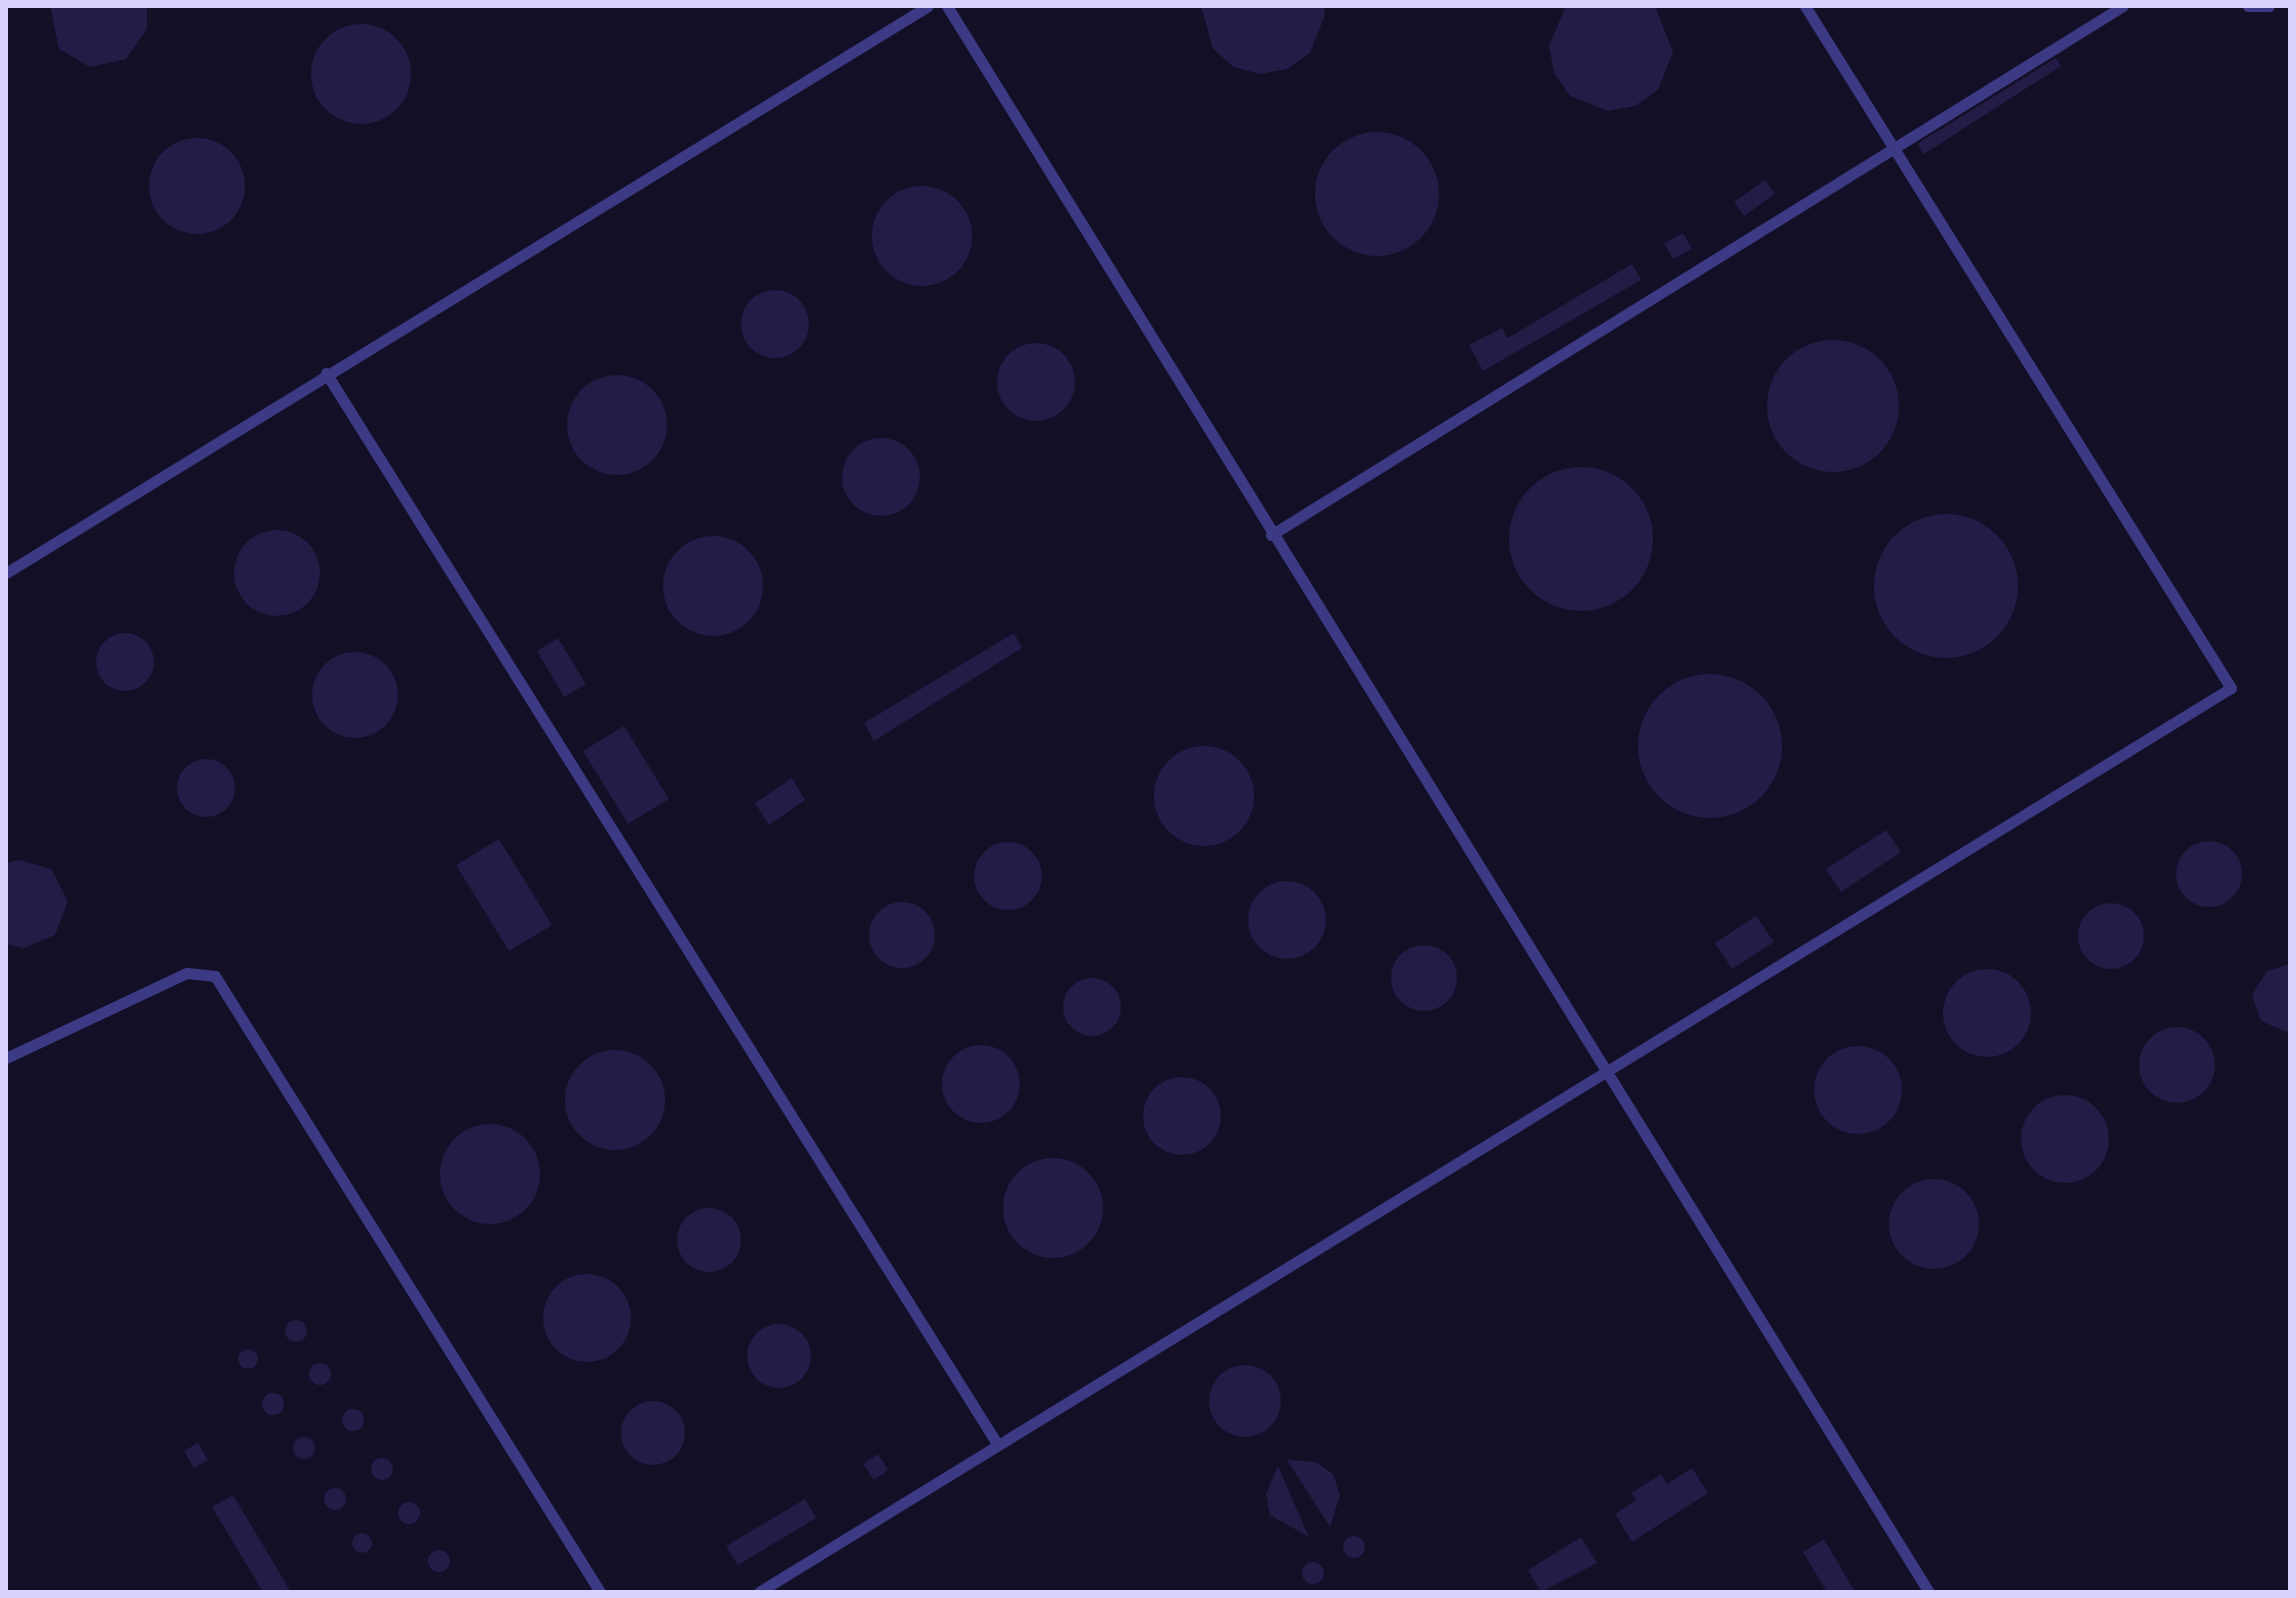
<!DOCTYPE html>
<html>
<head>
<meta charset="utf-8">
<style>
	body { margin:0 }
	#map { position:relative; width:2296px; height:1598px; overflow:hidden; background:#130f26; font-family:Lato,sans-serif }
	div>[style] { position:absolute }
	.building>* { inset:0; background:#241b47 }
	.round { border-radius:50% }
	.service>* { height:11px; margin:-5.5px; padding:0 5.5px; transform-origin:5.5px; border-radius:5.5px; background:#3d3a85 }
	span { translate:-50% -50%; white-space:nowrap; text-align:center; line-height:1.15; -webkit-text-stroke:6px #130f26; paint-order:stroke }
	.frame { position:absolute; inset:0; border:8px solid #d9d4ff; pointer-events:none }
</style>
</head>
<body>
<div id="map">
	<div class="building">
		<div style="clip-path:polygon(50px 6px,147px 6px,147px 29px,126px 59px,90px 67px,59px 49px)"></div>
		<div style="clip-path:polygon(1201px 6px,1324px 6px,1325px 15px,1310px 53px,1287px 69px,1260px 74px,1234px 67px,1213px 49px)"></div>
		<div style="clip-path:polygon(1566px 6px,1655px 6px,1673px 52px,1658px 90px,1635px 106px,1608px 111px,1570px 96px,1554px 73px,1549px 46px)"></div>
		<div class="round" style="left:311px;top:24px;width:100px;height:100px"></div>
		<div style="clip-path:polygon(2056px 58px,2061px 66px,1924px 154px,1917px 144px)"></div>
		<div class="round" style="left:1315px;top:132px;width:124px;height:124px"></div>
		<div class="round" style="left:149px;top:138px;width:96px;height:96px"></div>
		<div style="clip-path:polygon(1765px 180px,1775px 194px,1744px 216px,1734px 202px)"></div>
		<div class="round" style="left:872px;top:186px;width:100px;height:100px"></div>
		<div style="clip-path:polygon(1683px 233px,1692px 249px,1673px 259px,1664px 243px)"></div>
		<div style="clip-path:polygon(1632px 264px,1641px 280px,1483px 371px,1469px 345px,1502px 328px,1508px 338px)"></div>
		<div class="round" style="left:741px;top:290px;width:68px;height:68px"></div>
		<div class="round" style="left:1767px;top:340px;width:132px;height:132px"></div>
		<div class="round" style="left:997px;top:343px;width:78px;height:78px"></div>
		<div class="round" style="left:567px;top:375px;width:100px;height:100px"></div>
		<div class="round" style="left:842px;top:438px;width:78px;height:78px"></div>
		<div class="round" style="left:1509px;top:467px;width:144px;height:144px"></div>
		<div class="round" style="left:1874px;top:514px;width:144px;height:144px"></div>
		<div class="round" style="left:234px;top:530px;width:86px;height:86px"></div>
		<div class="round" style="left:663px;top:536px;width:100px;height:100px"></div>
		<div style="clip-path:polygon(1014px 633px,1022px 648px,874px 741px,864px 723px)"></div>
		<div class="round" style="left:96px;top:633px;width:58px;height:58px"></div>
		<div style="clip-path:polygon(558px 638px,586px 684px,564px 697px,537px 651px)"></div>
		<div class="round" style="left:312px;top:652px;width:86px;height:86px"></div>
		<div class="round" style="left:1638px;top:674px;width:144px;height:144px"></div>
		<div style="clip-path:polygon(624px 726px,669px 799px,628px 824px,583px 751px)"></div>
		<div class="round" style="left:1154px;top:746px;width:100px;height:100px"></div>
		<div class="round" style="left:177px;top:759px;width:58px;height:58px"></div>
		<div style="clip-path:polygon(792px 778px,805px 800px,769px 825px,755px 803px)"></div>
		<div style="clip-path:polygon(1886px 830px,1901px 852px,1841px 892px,1826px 869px)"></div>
		<div style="clip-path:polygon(499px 839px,552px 925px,509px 951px,456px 865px)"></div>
		<div class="round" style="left:2176px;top:841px;width:66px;height:66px"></div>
		<div class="round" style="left:974px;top:842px;width:68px;height:68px"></div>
		<div style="clip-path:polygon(19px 860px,51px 869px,68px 901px,55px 935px,24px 948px,6px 944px,6px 863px)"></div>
		<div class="round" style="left:1248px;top:881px;width:78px;height:78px"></div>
		<div class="round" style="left:869px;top:902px;width:66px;height:66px"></div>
		<div class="round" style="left:2078px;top:903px;width:66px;height:66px"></div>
		<div style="clip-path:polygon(1756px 916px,1774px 942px,1732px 969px,1715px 943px)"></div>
		<div class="round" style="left:1391px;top:945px;width:66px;height:66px"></div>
		<div style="clip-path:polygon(2290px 964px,2290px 1033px,2261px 1021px,2252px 995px,2267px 971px)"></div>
		<div class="round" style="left:1943px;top:969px;width:88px;height:88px"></div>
		<div class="round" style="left:1063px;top:978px;width:58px;height:58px"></div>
		<div class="round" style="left:2139px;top:1027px;width:76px;height:76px"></div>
		<div class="round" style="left:942px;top:1045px;width:78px;height:78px"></div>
		<div class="round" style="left:1814px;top:1046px;width:88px;height:88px"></div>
		<div class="round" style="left:565px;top:1050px;width:100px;height:100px"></div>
		<div class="round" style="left:1143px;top:1077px;width:78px;height:78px"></div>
		<div class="round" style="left:2021px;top:1095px;width:88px;height:88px"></div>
		<div class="round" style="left:440px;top:1124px;width:100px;height:100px"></div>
		<div class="round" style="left:1003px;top:1158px;width:100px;height:100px"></div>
		<div class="round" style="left:1889px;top:1179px;width:90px;height:90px"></div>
		<div class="round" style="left:677px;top:1208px;width:64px;height:64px"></div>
		<div class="round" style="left:543px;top:1274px;width:88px;height:88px"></div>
		<div class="round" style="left:285px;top:1320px;width:22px;height:22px"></div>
		<div class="round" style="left:747px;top:1324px;width:64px;height:64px"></div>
		<div class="round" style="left:238px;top:1349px;width:20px;height:20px"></div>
		<div class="round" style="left:309px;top:1363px;width:22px;height:22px"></div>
		<div class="round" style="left:1209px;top:1365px;width:72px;height:72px"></div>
		<div class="round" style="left:262px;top:1393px;width:22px;height:22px"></div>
		<div class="round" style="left:621px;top:1401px;width:64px;height:64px"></div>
		<div class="round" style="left:342px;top:1409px;width:22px;height:22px"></div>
		<div class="round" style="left:293px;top:1437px;width:22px;height:22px"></div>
		<div style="clip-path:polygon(198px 1443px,208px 1460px,194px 1468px,184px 1451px)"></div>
		<div style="clip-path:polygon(878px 1454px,888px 1470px,874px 1480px,863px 1464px)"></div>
		<div class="round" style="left:371px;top:1458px;width:22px;height:22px"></div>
		<div style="clip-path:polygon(1287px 1460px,1316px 1462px,1333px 1474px,1340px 1495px,1330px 1527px)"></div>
		<div style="clip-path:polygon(1278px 1466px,1309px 1537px,1270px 1515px,1266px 1494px)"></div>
		<div style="clip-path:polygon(1692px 1468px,1708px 1493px,1632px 1542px,1615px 1514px,1636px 1500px,1631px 1493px,1661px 1474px,1667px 1484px)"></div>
		<div class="round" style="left:324px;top:1488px;width:22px;height:22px"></div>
		<div style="clip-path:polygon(233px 1495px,291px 1592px,263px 1592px,212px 1507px)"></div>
		<div style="clip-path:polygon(805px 1499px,816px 1518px,738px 1565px,726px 1546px)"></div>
		<div class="round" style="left:398px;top:1502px;width:22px;height:22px"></div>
		<div class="round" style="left:352px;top:1533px;width:20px;height:20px"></div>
		<div class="round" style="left:1343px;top:1536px;width:22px;height:22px"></div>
		<div style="clip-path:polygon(1581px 1537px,1597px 1563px,1541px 1592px,1528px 1570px)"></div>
		<div style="clip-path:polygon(1824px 1539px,1855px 1592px,1827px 1592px,1803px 1552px)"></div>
		<div class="round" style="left:428px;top:1550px;width:22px;height:22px"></div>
		<div class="round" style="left:1302px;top:1562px;width:22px;height:22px"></div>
	</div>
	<div class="service">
		<div style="left:947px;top:6px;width:1865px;rotate:58.24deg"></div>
		<div style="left:2248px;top:6px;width:21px"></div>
		<div style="left:326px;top:373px;width:1262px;rotate:57.92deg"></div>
		<div style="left:1271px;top:535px;width:1003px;rotate:-31.84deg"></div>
		<div style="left:6px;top:573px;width:1082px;rotate:-31.59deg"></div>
		<div style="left:6px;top:1058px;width:200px;rotate:-25.2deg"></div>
		<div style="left:187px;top:973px;width:28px;rotate:6deg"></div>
		<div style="left:215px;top:976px;width:726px;rotate:57.99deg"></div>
		<div style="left:759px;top:1592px;width:1727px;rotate:-31.56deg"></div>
		<div style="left:2231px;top:688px;width:804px;rotate:-121.99deg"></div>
	</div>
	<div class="frame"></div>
</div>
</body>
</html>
